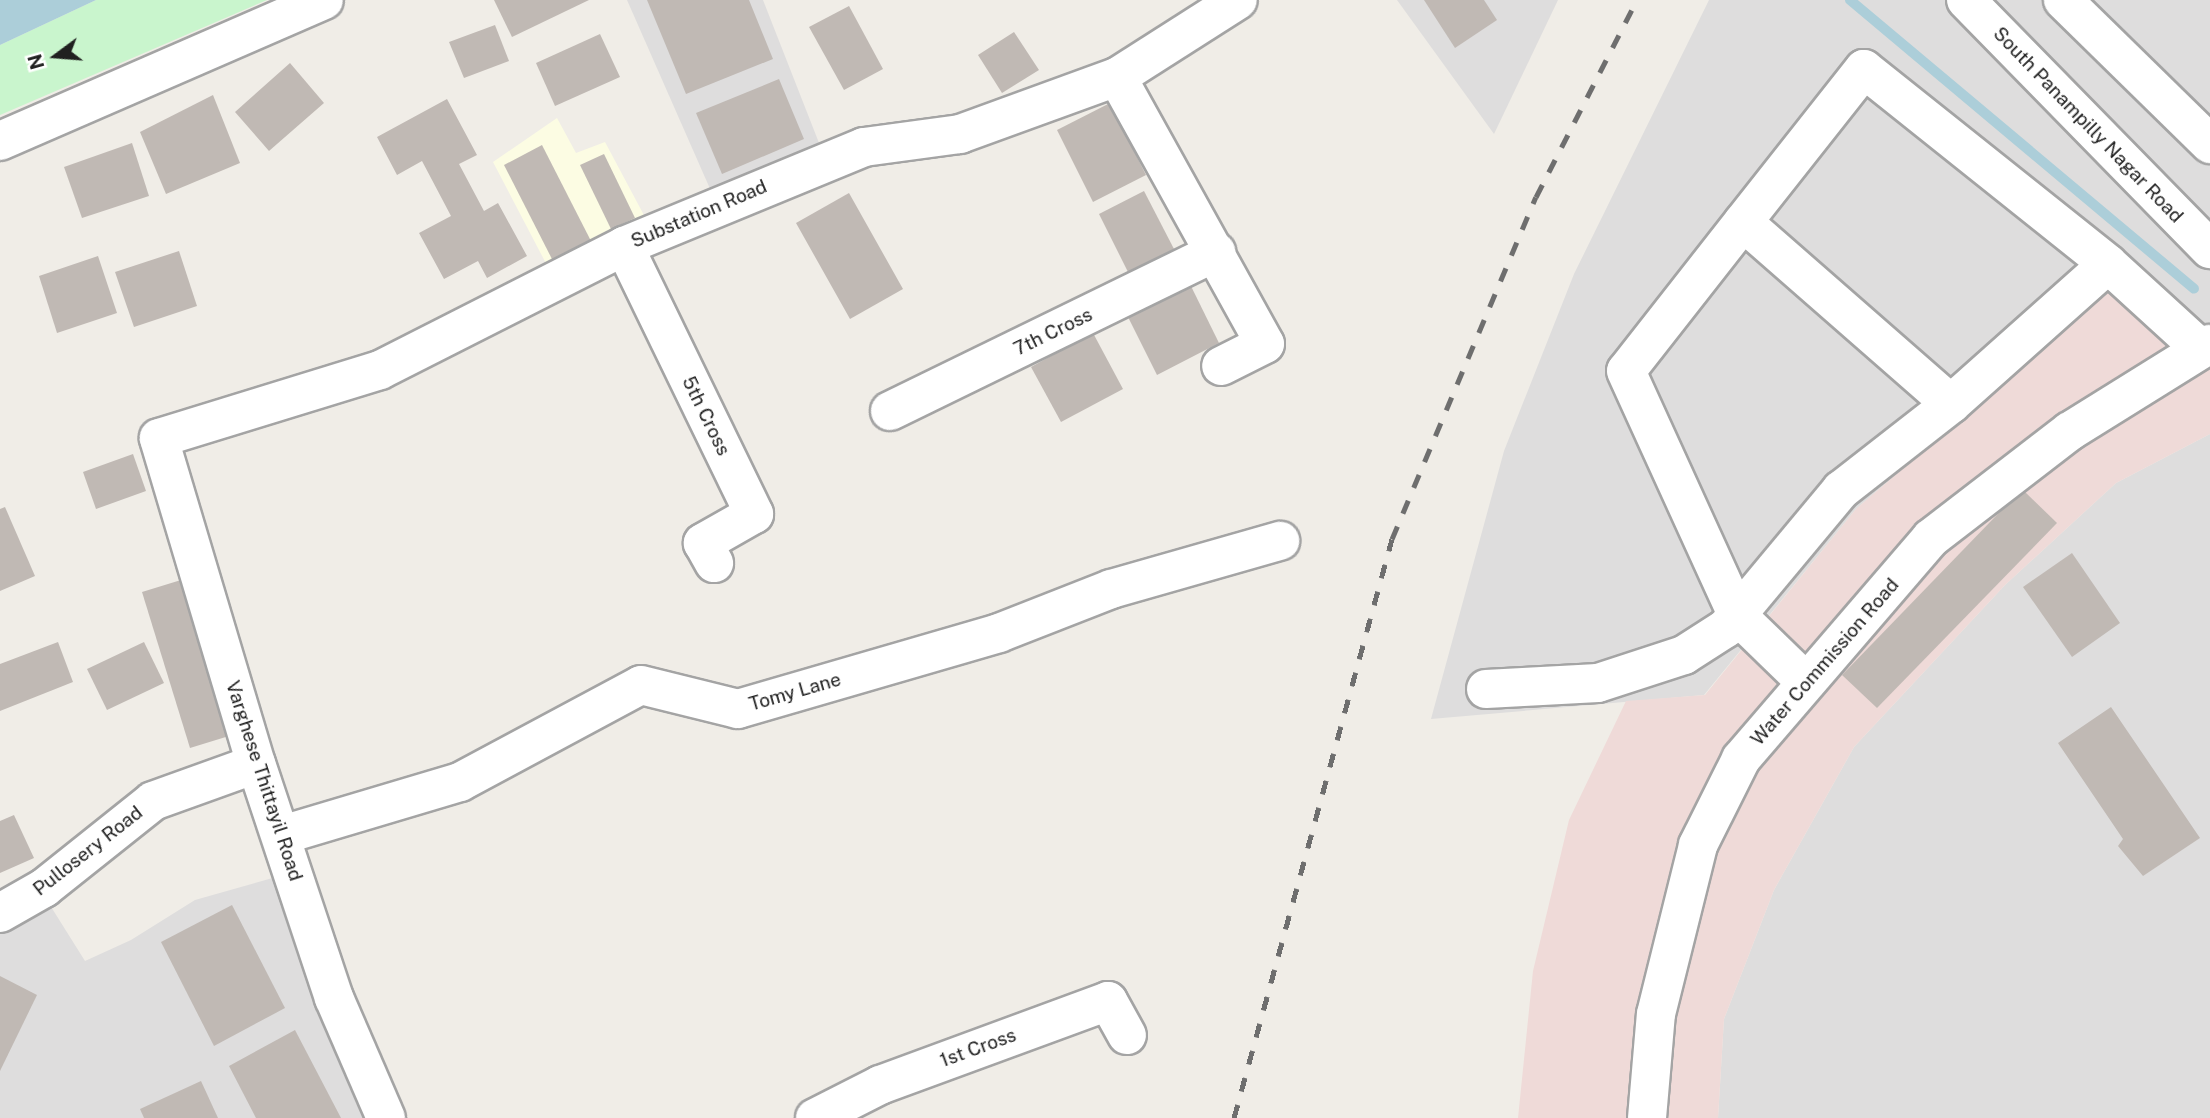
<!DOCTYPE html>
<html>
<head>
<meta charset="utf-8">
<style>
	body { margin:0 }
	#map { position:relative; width:2210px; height:1118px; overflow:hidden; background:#f0ede7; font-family:"Public Sans",sans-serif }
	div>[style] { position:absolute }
	.residential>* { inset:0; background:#dedddd }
	.commercial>* { inset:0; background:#efdad8 }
	.education>* { inset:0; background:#fcfce3 }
	.park>* { inset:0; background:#c9f5cd }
	.water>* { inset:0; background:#acced9 }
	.stream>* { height:10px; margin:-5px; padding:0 5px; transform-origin:5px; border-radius:5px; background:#acced9 }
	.building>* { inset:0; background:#c0b9b4 }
	.roads { filter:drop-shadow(2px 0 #a4a4a4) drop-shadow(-2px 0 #a4a4a4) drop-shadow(0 2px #a4a4a4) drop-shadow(0 -2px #a4a4a4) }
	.minor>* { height:38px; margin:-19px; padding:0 19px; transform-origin:19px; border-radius:19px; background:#fff }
	.tertiary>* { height:38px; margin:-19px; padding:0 19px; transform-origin:19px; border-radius:19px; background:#fff }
	.rail>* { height:5px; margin-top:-2.5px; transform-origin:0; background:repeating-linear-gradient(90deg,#6e6e6e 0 14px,transparent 0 28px) }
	span { translate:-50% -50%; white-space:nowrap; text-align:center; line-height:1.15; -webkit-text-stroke:5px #fff; paint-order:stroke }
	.street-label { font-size:19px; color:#202020 }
	.north { position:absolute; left:21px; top:21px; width:70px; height:70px; -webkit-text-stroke:5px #fff; paint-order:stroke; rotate:254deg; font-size:19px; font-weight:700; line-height:28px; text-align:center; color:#202020 }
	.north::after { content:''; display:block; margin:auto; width:24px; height:32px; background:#202020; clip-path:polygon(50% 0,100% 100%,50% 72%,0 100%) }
</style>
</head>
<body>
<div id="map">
	<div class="residential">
		<div style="clip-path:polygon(627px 0,763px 0,821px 148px,711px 191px)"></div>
		<div style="clip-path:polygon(1397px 0,1558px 0,1494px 134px)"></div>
		<div style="clip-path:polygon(1709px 0,2210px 0,2210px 350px,1960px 420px,1856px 509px,1704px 695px,1431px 719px,1504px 451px,1574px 274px)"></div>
		<div style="clip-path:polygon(2210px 434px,2210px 1118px,1718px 1118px,1724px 1019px,1774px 890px,1854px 747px,2005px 585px,2116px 483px)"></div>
		<div style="clip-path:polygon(276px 877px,371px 1118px,0 1118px,0 929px,48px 902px,85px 961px,131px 940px,195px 900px)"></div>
	</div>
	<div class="commercial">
		<div style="clip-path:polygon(2133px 270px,2210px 350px,2210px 434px,2116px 483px,2005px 585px,1854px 747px,1774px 890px,1724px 1019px,1718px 1118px,1518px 1118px,1533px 971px,1569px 820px,1626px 701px,1705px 695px,1856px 509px)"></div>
	</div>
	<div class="education">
		<div style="clip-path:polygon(557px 118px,576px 153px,605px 142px,646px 219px,551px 273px,493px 162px)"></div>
	</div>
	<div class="park">
		<div style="clip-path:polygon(96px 0,267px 0,0 115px,0 45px)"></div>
	</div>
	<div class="water">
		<div style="clip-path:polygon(0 0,96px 0,0 45px)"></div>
	</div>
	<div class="stream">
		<div style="left:1850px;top:0;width:449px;rotate:40deg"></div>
	</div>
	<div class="building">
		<div style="clip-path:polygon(494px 0,589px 0,512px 37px)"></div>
		<div style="clip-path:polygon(647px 0,749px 0,773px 59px,686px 94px)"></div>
		<div style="clip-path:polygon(1424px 0,1484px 0,1497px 20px,1455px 48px)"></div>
		<div style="clip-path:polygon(849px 6px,883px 69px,844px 90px,809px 27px)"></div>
		<div style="clip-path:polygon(495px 25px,509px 61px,464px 78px,449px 42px)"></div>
		<div style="clip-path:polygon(1014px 32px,1039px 70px,1002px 93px,978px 55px)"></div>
		<div style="clip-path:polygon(600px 34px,620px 77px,555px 106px,536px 63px)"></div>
		<div style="clip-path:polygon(290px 63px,324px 103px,269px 151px,235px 112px)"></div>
		<div style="clip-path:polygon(779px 79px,804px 139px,722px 174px,696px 113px)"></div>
		<div style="clip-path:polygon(213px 95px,240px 163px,166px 194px,140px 132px)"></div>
		<div style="clip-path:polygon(447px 99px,477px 155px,459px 164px,484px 211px,498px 203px,527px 256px,487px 278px,478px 261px,444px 279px,419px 233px,451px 216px,422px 161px,397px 175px,377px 137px)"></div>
		<div style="clip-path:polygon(1110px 103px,1146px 175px,1093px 202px,1057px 130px)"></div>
		<div style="clip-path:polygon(132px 143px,149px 196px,82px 218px,64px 167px)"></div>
		<div style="clip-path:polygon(542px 145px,592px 243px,554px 263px,504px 165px)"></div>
		<div style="clip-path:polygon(604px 154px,635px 218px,611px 229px,580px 165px)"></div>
		<div style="clip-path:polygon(1144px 191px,1174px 249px,1128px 272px,1099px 214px)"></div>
		<div style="clip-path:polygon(849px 193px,903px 289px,850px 319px,796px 223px)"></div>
		<div style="clip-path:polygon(179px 251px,197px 306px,134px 327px,115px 272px)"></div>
		<div style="clip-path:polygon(98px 256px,117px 313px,57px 333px,39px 276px)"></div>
		<div style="clip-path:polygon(1187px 278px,1219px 343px,1157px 375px,1124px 309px)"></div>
		<div style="clip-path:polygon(1093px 333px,1123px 389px,1061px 422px,1031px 367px)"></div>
		<div style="clip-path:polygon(133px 454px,146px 491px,96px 509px,83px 472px)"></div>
		<div style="clip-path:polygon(2022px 489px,2057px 523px,1877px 708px,1842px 675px)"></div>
		<div style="clip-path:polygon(5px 507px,35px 576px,0 591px,0 509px)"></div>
		<div style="clip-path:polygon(2072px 553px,2120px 623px,2072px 657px,2023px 587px)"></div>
		<div style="clip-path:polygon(181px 580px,229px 736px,190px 748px,142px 592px)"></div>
		<div style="clip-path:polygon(58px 642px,73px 682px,0 711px,0 664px)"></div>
		<div style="clip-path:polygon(144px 642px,164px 683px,107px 710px,87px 669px)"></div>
		<div style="clip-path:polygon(2111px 707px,2200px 838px,2143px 876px,2118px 846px,2123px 839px,2058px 743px)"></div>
		<div style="clip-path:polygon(14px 815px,34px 858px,0 873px,0 821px)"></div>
		<div style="clip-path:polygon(232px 905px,285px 1008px,214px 1046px,161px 942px)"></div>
		<div style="clip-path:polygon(0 976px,37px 995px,0 1071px)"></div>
		<div style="clip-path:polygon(295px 1030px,341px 1118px,256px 1118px,229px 1066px)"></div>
		<div style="clip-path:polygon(201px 1081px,218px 1118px,144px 1118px,140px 1109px)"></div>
	</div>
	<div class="roads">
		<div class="minor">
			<div style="left:2063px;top:0;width:206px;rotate:44.4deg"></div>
			<div style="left:1117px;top:77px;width:305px;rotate:61deg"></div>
			<div style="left:1265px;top:344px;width:49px;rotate:153.4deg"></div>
			<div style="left:1743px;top:222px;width:189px;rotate:128.1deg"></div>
			<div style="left:1626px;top:371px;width:268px;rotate:65.5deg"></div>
			<div style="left:1737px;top:615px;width:96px;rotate:44.2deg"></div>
			<div style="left:624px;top:246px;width:298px;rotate:64.1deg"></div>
			<div style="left:754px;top:514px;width:59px;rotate:150.4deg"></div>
			<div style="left:703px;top:543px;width:23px;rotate:61deg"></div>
			<div style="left:2108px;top:264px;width:210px;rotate:138.3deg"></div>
			<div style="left:1951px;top:404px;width:276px;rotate:-138.8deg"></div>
			<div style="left:1743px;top:222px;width:195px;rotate:-51.7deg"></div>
			<div style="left:1864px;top:69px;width:312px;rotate:38.6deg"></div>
			<div style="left:2108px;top:264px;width:125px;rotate:42.4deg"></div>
			<div style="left:890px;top:411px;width:363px;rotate:-26deg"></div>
			<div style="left:1486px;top:689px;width:112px;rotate:-3.1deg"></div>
			<div style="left:1598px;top:683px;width:90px;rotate:-18deg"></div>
			<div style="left:1684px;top:655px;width:50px;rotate:-32.7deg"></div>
			<div style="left:1726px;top:628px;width:180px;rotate:-50.2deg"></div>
			<div style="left:1841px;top:490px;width:140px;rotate:-38deg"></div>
			<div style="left:282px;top:835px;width:186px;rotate:-16.6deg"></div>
			<div style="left:460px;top:782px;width:205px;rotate:-28.2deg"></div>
			<div style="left:641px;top:685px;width:100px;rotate:13.9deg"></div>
			<div style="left:738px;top:709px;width:272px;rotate:-16.2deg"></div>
			<div style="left:999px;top:633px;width:120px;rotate:-21.4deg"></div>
			<div style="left:1111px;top:589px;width:176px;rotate:-15.9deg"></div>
			<div style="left:0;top:913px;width:51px;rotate:-29.6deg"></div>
			<div style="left:44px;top:888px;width:139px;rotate:-38.6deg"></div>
			<div style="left:153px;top:801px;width:109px;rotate:-19.8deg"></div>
			<div style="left:386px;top:1118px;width:131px;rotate:-113.4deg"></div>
			<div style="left:334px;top:998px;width:247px;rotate:-108.4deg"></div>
			<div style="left:256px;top:764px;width:340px;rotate:-106.6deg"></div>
			<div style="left:159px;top:438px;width:231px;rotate:-17.1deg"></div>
			<div style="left:380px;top:370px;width:274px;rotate:-26.9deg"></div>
			<div style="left:624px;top:246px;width:260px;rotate:-22.4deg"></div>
			<div style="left:864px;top:147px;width:97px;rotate:-7.7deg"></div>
			<div style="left:960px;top:134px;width:167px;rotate:-20deg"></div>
			<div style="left:1117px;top:77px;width:143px;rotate:-32.5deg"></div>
			<div style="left:815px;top:1118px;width:73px;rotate:-26.9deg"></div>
			<div style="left:880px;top:1085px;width:243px;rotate:-20.2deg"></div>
			<div style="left:1108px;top:1001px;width:39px;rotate:61deg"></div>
			<div style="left:1647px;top:1118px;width:104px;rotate:-85.1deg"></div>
			<div style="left:1656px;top:1014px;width:174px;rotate:-76deg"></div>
			<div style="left:1698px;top:845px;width:96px;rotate:-63.4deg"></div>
			<div style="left:1741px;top:759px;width:291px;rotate:-49.3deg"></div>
			<div style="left:1931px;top:538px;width:175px;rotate:-37.6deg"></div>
			<div style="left:2070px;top:431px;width:165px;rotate:-31.9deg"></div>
		</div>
		<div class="tertiary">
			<div style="left:1966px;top:0;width:349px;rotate:45.6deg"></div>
			<div style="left:0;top:141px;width:353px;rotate:-23.5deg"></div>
		</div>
	</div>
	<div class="rail">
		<div style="left:1234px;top:1118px;width:600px;rotate:-74.74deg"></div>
		<div style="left:1392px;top:539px;width:371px;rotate:-67.2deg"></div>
		<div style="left:1536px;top:197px;width:221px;rotate:-62.9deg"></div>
	</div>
	<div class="street-label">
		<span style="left:2088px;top:125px;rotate:46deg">South Panampilly Nagar Road</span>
		<span style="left:699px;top:214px;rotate:-23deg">Substation Road</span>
		<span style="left:1053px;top:332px;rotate:-26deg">7th Cross</span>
		<span style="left:706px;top:416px;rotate:64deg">5th Cross</span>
		<span style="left:1825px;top:662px;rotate:-49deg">Water Commission Road</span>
		<span style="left:795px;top:692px;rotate:-16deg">Tomy Lane</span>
		<span style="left:264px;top:781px;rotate:72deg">Varghese Thittayil Road</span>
		<span style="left:88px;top:851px;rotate:-38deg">Pullosery Road</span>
		<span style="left:978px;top:1048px;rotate:-20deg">1st Cross</span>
	</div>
	<div class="north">N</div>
</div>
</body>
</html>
